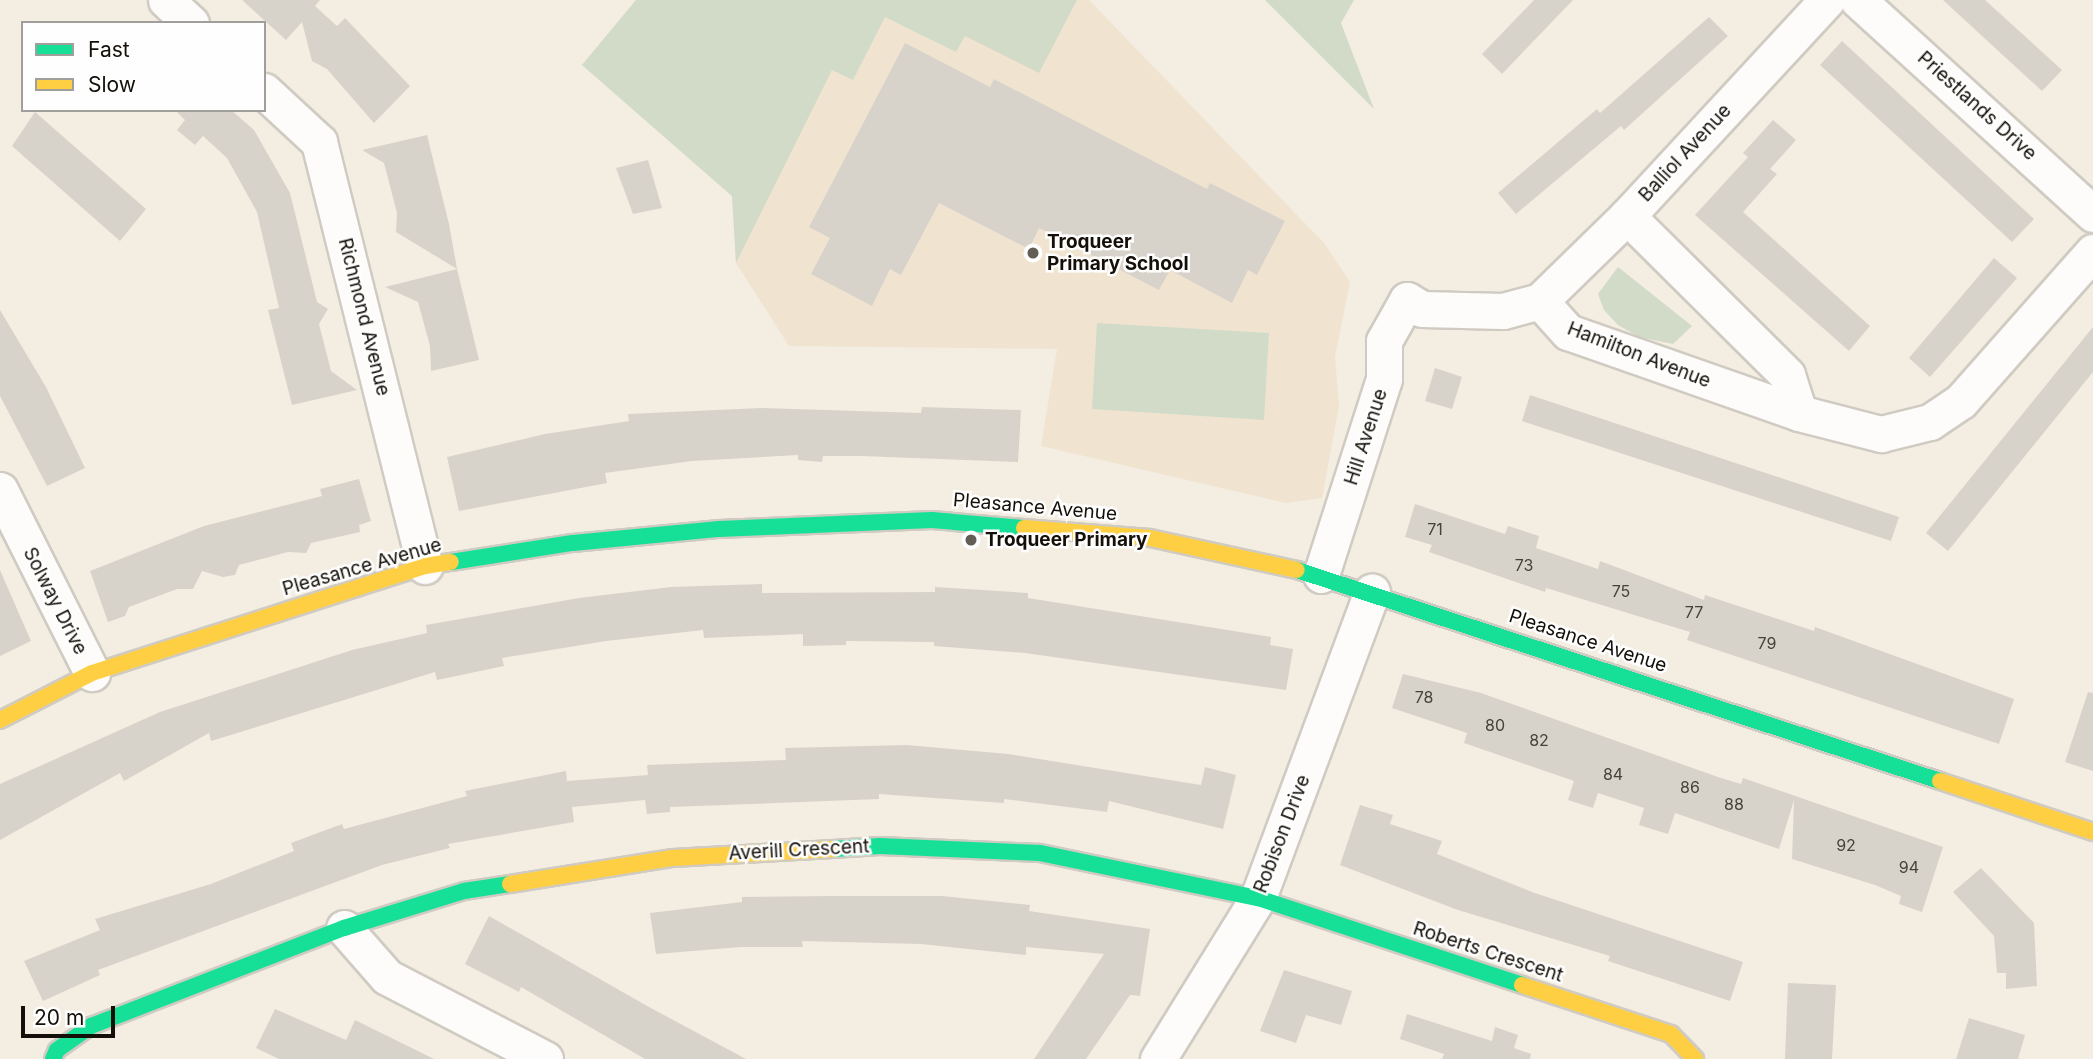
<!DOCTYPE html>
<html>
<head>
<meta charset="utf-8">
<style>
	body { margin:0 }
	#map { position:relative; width:2093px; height:1059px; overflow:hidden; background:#f4ede2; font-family:Inter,sans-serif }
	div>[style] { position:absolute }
	.built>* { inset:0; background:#f0e4d1 }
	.green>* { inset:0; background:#d1dbc8 }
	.building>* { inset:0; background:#d8d3ca }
	.roads { filter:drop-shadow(2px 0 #d0cbc2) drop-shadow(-2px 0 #d0cbc2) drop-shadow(0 2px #d0cbc2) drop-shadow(0 -2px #d0cbc2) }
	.street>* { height:35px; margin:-17.5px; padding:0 17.5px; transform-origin:17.5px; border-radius:17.5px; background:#fdfcfb }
	.fast>* { height:16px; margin:-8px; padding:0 8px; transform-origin:8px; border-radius:8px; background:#16e098 }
	.slow>* { height:16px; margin:-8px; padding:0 8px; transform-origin:8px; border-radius:8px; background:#ffcf43 }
	.dots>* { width:19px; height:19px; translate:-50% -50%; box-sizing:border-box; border:4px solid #fefefe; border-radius:50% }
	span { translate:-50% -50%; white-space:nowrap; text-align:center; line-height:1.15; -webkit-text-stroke:5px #fefefe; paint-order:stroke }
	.number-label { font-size:16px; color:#46423a }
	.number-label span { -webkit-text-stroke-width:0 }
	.street-label { font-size:19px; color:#141009 }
	.poi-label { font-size:19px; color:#141009; font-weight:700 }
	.left { translate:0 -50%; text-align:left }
	.legend { position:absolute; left:21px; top:21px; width:245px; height:91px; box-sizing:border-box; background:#fefefe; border:2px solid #a09f9c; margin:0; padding:9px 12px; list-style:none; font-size:21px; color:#141009 }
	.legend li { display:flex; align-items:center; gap:14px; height:35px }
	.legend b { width:35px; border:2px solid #a09f9c }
	.scale { position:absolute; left:21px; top:1006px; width:94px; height:32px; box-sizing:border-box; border:4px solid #141009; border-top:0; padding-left:9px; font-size:21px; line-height:24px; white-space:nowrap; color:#141009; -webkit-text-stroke:5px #fefefe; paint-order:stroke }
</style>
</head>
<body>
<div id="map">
	<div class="built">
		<div style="clip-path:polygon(636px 0,1089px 0,1324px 243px,1350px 282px,1335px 357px,1339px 406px,1322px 498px,1286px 503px,1041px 446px,1057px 349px,789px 346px,736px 263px,732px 196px,582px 65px)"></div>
	</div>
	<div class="green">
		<div style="clip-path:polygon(636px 0,1077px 0,1039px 73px,965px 36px,956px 52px,885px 17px,853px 80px,832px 70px,736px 263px,732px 196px,582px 65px)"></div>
		<div style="clip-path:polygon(1265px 0,1354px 0,1341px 23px,1374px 109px)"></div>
		<div style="clip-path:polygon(1618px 267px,1692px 326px,1673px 344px,1639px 337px,1618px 325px,1604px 310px,1598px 294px)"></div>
		<div style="clip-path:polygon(1097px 323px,1269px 333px,1264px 420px,1092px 409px)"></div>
	</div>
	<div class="building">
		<div style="clip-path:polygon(242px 0,320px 0,315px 6px,337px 26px,345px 18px,410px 86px,374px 123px,327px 69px,312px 61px,302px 22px,286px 40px)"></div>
		<div style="clip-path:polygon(1534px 0,1573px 0,1502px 74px,1482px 54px)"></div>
		<div style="clip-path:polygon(1943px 0,1985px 0,2062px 70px,2042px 91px)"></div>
		<div style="clip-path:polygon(1709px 17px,1728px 36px,1624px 130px,1621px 126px,1516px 214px,1498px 193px,1597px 109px,1600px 113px)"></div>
		<div style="clip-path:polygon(1842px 41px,2034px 219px,2012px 242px,1820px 65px)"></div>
		<div style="clip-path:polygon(905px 43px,990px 87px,994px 79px,1207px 189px,1210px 183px,1285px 221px,1257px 275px,1248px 270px,1232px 303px,1170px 270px,1159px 290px,1039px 228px,1029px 249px,939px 203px,901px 275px,890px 269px,872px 306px,811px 274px,830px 238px,809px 227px)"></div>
		<div style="clip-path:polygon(175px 110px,231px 110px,254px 130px,290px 193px,317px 302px,328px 309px,319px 324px,331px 371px,357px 390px,292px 405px,268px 310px,279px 308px,257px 212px,227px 158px,203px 136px,195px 145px,177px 130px,185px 120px)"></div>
		<div style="clip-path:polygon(35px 112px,146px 209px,120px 241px,12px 146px)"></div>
		<div style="clip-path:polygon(1773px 120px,1796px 140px,1770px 169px,1777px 174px,1743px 212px,1870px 326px,1849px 351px,1695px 215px,1748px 157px,1743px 153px)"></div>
		<div style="clip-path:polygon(427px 135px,449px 224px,457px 269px,396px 232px,397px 213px,384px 163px,362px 150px)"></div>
		<div style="clip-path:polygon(648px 160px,662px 208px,633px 214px,616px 168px)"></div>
		<div style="clip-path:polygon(1994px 258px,2017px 278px,1930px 377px,1909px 358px)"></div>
		<div style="clip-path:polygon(457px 269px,479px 360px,431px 371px,430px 346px,418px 302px,385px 287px)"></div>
		<div style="clip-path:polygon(0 310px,46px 387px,85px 468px,47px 486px,0 396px)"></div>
		<div style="clip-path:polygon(2093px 327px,2093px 372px,1948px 551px,1926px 533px)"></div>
		<div style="clip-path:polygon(1435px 368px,1462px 377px,1452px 409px,1425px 401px)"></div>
		<div style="clip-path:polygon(1530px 395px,1899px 517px,1891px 541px,1522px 421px)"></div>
		<div style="clip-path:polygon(922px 407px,1021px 410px,1018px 462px,861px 456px,823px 456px,822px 462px,798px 460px,798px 455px,692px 461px,605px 473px,607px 483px,459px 511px,447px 457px,545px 434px,629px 421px,628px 414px,761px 408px,921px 413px)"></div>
		<div style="clip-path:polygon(359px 479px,371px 521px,359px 525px,360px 532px,311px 543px,306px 553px,288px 552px,239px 565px,235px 575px,223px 577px,202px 571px,193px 589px,177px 589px,129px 607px,125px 616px,108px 622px,90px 571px,204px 526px,322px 496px,320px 489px)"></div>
		<div style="clip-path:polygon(1415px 504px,1505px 534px,1508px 526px,1539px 536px,1536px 548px,1598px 569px,1600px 561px,1704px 600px,1705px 595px,1814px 631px,1815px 627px,2014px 699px,1999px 744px,1687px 640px,1690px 632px,1546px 588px,1545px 592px,1429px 552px,1432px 545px,1405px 537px)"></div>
		<div style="clip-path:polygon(0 570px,31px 641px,0 656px)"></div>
		<div style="clip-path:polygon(762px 584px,762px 593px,935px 592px,935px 587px,1028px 593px,1028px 598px,1271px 637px,1270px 645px,1293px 649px,1286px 690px,1025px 653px,934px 646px,934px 642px,846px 641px,846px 645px,803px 646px,803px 634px,704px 638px,703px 630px,606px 641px,502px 658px,504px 666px,437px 680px,435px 672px,211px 741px,209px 733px,124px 781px,120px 773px,0 840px,0 784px,160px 712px,352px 650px,427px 633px,426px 625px,579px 598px,671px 587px)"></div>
		<div style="clip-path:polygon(1403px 674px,1481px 693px,1718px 777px,1741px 784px,1743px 778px,1943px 847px,1922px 912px,1899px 904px,1901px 896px,1875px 885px,1792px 859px,1794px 800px,1779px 849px,1675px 813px,1668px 834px,1639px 825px,1644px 808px,1598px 793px,1593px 808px,1568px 800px,1574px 781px,1464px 743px,1467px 733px,1392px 708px)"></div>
		<div style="clip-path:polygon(2088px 692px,2093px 693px,2093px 771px,2065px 762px)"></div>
		<div style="clip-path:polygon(907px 745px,1008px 754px,1201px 785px,1205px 767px,1236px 775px,1223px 829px,1109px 801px,1107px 812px,1004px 799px,1004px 803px,879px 794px,879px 799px,670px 807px,670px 812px,647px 814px,645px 800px,572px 807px,574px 822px,448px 844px,450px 848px,382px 865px,98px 970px,100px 975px,43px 1001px,24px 961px,100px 930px,95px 919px,211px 884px,294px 851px,291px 843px,342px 824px,344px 829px,467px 796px,465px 791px,566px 771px,567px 781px,648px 775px,647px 765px,786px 760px,785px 748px)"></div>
		<div style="clip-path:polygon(1360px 805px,1393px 815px,1390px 824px,1442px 841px,1437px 854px,1532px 892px,1743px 962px,1730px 1001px,1608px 961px,1610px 956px,1458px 910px,1340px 865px)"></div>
		<div style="clip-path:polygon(1981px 868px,2034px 923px,2037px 986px,2006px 989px,2006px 973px,1997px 973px,1994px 936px,1953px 892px)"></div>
		<div style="clip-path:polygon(829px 896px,942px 896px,1030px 905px,1029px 911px,1150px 929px,1140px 996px,1130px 995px,1086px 1059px,1034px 1059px,1104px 954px,1026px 947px,1026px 955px,921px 944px,802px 941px,803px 947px,741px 947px,656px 954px,650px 913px,742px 902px,742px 897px)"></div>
		<div style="clip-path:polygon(489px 916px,649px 1007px,746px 1059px,645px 1059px,521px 987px,519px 992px,465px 964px)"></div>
		<div style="clip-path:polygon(1284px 970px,1352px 991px,1341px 1025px,1306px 1015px,1296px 1043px,1260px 1031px)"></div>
		<div style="clip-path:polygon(1788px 983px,1836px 985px,1832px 1059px,1785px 1059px)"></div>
		<div style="clip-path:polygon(275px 1009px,346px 1040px,355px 1020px,434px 1059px,279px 1059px,256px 1048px)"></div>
		<div style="clip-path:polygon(1407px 1014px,1492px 1041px,1495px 1027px,1518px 1035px,1514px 1048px,1531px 1054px,1530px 1059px,1442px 1059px,1444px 1054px,1400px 1039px)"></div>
		<div style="clip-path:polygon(1969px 1018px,2025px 1035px,2018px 1059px,1956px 1059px)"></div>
	</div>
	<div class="roads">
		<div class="street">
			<div style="left:166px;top:0;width:34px;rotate:43deg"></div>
			<div style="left:1858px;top:0;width:318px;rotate:42.3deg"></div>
			<div style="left:264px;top:91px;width:75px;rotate:42.8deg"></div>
			<div style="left:319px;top:142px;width:437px;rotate:76deg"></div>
			<div style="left:1627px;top:216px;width:226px;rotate:44.8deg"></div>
			<div style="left:1787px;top:375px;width:40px;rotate:72deg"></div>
			<div style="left:1540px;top:301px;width:42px;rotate:47.9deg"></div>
			<div style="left:1568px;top:332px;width:245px;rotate:19.3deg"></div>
			<div style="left:1799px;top:413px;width:85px;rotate:14.4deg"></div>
			<div style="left:1881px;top:434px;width:50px;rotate:-13.8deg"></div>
			<div style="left:1930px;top:422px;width:37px;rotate:-34deg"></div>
			<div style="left:1961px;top:401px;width:199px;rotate:-48.5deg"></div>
			<div style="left:0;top:490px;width:205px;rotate:63.3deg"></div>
			<div style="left:1321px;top:575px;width:206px;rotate:-72.2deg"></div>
			<div style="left:1384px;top:379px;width:38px;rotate:-90deg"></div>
			<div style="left:1384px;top:341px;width:47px;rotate:-60.7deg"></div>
			<div style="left:1407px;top:300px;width:17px;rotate:31deg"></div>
			<div style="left:1422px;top:309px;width:81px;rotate:1.4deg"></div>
			<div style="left:1503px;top:311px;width:38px;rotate:-15deg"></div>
			<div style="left:1540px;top:301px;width:122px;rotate:-44.3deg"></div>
			<div style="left:1627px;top:216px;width:294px;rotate:-47.2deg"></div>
			<div style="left:344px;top:928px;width:65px;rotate:48.7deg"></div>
			<div style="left:387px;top:977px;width:178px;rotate:27.4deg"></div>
			<div style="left:1158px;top:1059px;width:190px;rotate:-58.2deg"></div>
			<div style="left:1258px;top:898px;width:327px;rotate:-69.6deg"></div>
		</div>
		<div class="fast">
			<div style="left:451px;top:562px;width:123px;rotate:-8.9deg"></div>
			<div style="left:573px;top:543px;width:147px;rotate:-5.5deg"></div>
			<div style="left:719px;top:529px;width:213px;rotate:-2.4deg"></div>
			<div style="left:932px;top:520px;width:92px;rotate:5deg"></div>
			<div style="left:1297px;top:570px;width:677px;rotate:18.17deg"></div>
			<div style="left:833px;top:849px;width:47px;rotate:-3.7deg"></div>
			<div style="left:880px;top:846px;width:160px;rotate:2.5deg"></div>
			<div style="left:1040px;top:853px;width:223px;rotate:11.7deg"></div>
			<div style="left:1258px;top:898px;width:278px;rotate:18.2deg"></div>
			<div style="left:53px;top:1059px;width:10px;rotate:-66deg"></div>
			<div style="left:57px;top:1050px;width:42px;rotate:-35.2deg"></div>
			<div style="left:91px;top:1026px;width:271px;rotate:-21.2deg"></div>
			<div style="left:344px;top:928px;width:126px;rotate:-17.1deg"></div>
			<div style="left:464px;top:891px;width:47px;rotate:-8.7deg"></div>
		</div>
		<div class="slow">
			<div style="left:1024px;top:528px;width:126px;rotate:4.5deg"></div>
			<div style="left:1150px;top:538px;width:150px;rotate:12.3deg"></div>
			<div style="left:0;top:720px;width:103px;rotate:-27.1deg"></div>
			<div style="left:92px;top:673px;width:350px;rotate:-17.8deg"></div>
			<div style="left:425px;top:566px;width:26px;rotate:-9deg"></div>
			<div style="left:1940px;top:781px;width:161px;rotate:18.4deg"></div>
			<div style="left:510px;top:884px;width:165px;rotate:-9.1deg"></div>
			<div style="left:673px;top:858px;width:160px;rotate:-3.2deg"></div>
			<div style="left:1522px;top:985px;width:157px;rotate:18.2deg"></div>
			<div style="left:1671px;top:1034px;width:35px;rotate:46deg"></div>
		</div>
	</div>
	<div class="dots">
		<div style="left:1033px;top:253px;background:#625d55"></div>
		<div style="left:971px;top:540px;background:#625d55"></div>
	</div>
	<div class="number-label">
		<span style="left:1435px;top:529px">71</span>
		<span style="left:1524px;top:565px">73</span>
		<span style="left:1621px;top:591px">75</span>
		<span style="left:1694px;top:612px">77</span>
		<span style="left:1767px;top:643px">79</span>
		<span style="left:1424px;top:697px">78</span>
		<span style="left:1495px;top:725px">80</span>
		<span style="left:1539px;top:740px">82</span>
		<span style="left:1613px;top:774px">84</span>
		<span style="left:1690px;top:787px">86</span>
		<span style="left:1734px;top:804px">88</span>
		<span style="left:1846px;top:845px">92</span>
		<span style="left:1909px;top:867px">94</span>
	</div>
	<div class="street-label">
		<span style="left:1977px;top:106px;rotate:42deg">Priestlands Drive</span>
		<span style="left:1685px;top:153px;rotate:-47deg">Balliol Avenue</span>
		<span style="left:364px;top:317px;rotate:76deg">Richmond Avenue</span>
		<span style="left:1639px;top:355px;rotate:21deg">Hamilton Avenue</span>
		<span style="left:1366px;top:437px;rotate:-72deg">Hill Avenue</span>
		<span style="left:1035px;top:507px;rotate:5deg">Pleasance Avenue</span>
		<span style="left:362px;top:567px;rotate:-16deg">Pleasance Avenue</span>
		<span style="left:55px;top:601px;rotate:63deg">Solway Drive</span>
		<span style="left:1588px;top:641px;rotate:18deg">Pleasance Avenue</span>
		<span style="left:1282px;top:834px;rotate:-69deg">Robison Drive</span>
		<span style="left:799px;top:850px;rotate:-3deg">Averill Crescent</span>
		<span style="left:1488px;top:952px;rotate:18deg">Roberts Crescent</span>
	</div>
	<div class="poi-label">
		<span class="left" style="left:1047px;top:253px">Troqueer<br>Primary School</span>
		<span class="left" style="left:985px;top:540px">Troqueer Primary</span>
	</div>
	<ul class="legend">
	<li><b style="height:9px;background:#16e098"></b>Fast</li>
	<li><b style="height:9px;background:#ffcf43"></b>Slow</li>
	</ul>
	<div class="scale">20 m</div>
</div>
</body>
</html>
